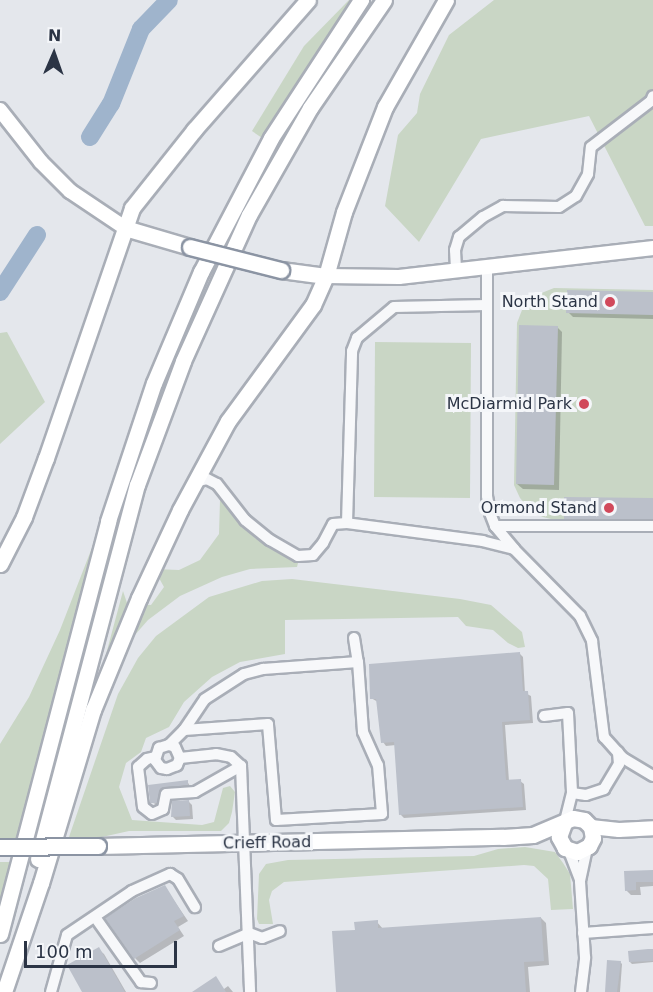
<!DOCTYPE html>
<html>
<head>
<meta charset="utf-8">
<style>
	body { margin:0 }
	#map { position:relative; width:653px; height:992px; overflow:hidden; background:#e4e7ec; font-family:"DejaVu Sans",sans-serif }
	div>[style] { position:absolute }
	.green>* { inset:0; background:#c9d6c5 }
	.shadow>* { inset:0; background:#0003 }
	.river>* { height:18px; margin:-9px; padding:0 9px; transform-origin:9px; border-radius:9px; background:#9fb4cc }
	.building>* { inset:0; background:#bbc0ca }
	.roads { filter:drop-shadow(2px 0 #a9aeb7) drop-shadow(-2px 0 #a9aeb7) drop-shadow(0 2px #a9aeb7) drop-shadow(0 -2px #a9aeb7) }
	.minor>* { height:10px; margin:-5px; padding:0 5px; transform-origin:5px; border-radius:5px; background:#f7f8fa }
	.major>* { height:14px; margin:-7px; padding:0 7px; transform-origin:7px; border-radius:7px; background:#fff }
	.highway>* { height:15px; margin:-7.5px; padding:0 7.5px; transform-origin:7.5px; border-radius:7.5px; background:#fff }
	.bridges { filter:drop-shadow(2px 0 #8b94a3) drop-shadow(-2px 0 #8b94a3) drop-shadow(0 2px #8b94a3) drop-shadow(0 -2px #8b94a3) }
	.highway-bridge>* { height:15px; margin:-7.5px; padding:0 7.5px; transform-origin:7.5px; border-radius:7.5px; background:#fff }
	.dots>* { width:16px; height:16px; translate:-50% -50%; box-sizing:border-box; border:3px solid #f4f6f9; border-radius:50% }
	span { translate:-50% -50%; white-space:nowrap; text-align:center; line-height:1.15; -webkit-text-stroke:6px #f4f6f9; paint-order:stroke }
	.poi-label { font-size:16px; color:#2b3445 }
	.right { translate:-100% -50%; text-align:right }
	.street-label { font-size:16px; color:#2b3445 }
	.north { position:absolute; left:24px; top:24px; width:60px; height:60px; -webkit-text-stroke:4px #f4f6f9; paint-order:stroke; rotate:2deg; font-size:16px; font-weight:700; line-height:24px; text-align:center; color:#2b3445 }
	.north::after { content:''; display:block; margin:auto; width:21px; height:27px; background:#2b3445; clip-path:polygon(50% 0,100% 100%,50% 72%,0 100%) }
	.scale { position:absolute; left:24px; top:941px; width:153px; height:27px; box-sizing:border-box; border:3px solid #2b3445; border-top:0; padding-left:8px; font-size:18px; line-height:21px; white-space:nowrap; color:#2b3445; -webkit-text-stroke:4px #f4f6f9; paint-order:stroke }
</style>
</head>
<body>
<div id="map">
	<div class="green">
		<div style="clip-path:polygon(349px 0,356px 0,265px 140px,252px 131px,304px 46px)"></div>
		<div style="clip-path:polygon(494px 0,653px 0,653px 226px,645px 226px,589px 116px,481px 139px,419px 242px,385px 206px,398px 135px,417px 113px,420px 94px,449px 35px)"></div>
		<div style="clip-path:polygon(554px 288px,653px 290px,653px 521px,559px 521px,543px 517px,531px 511px,520px 498px,514px 485px,517px 323px,522px 310px,528px 302px,539px 294px)"></div>
		<div style="clip-path:polygon(7px 332px,45px 402px,0 444px,0 333px)"></div>
		<div style="clip-path:polygon(375px 342px,471px 343px,470px 498px,374px 497px)"></div>
		<div style="clip-path:polygon(114px 491px,22px 838px,0 838px,0 744px,29px 697px,60px 630px)"></div>
		<div style="clip-path:polygon(220px 500px,255px 538px,298px 563px,297px 567px,250px 569px,222px 577px,180px 596px,148px 620px,127px 644px,76px 766px,123px 591px,127px 603px,151px 605px,164px 587px,154px 569px,179px 570px,200px 560px,219px 534px)"></div>
		<div style="clip-path:polygon(292px 579px,460px 599px,491px 605px,522px 632px,525px 647px,518px 648px,508px 643px,493px 630px,466px 626px,458px 617px,285px 620px,285px 654px,240px 662px,212px 677px,184px 702px,169px 727px,146px 738px,141px 752px,126px 763px,119px 787px,132px 820px,202px 825px,214px 822px,223px 788px,230px 786px,235px 792px,232px 812px,229px 823px,221px 831px,129px 831px,93px 839px,69px 837px,118px 694px,138px 658px,156px 636px,209px 597px,262px 581px)"></div>
		<div style="clip-path:polygon(525px 847px,555px 852px,563px 863px,570px 874px,573px 909px,551px 910px,548px 879px,534px 866px,524px 865px,284px 882px,272px 891px,269px 900px,273px 924px,259px 924px,257px 919px,259px 874px,266px 864px,288px 860px,474px 856px,498px 849px)"></div>
		<div style="clip-path:polygon(0 862px,18px 862px,0 925px)"></div>
	</div>
	<div class="shadow">
		<div style="clip-path:polygon(653px 293px,653px 319px,573px 317px,568px 312px)"></div>
		<div style="clip-path:polygon(557px 327px,562px 332px,559px 490px,523px 489px,517px 484px)"></div>
		<div style="clip-path:polygon(653px 500px,653px 523px,570px 523px,565px 518px)"></div>
		<div style="clip-path:polygon(519px 653px,523px 657px,525px 693px,531px 696px,533px 723px,505px 725px,509px 781px,520px 781px,524px 784px,526px 810px,404px 818px,401px 815px,396px 745px,386px 746px,383px 742px,378px 702px,371px 698px)"></div>
		<div style="clip-path:polygon(187px 781px,191px 788px,165px 791px,160px 806px,151px 802px,149px 786px)"></div>
		<div style="clip-path:polygon(188px 801px,192px 805px,193px 819px,176px 820px,172px 816px)"></div>
		<div style="clip-path:polygon(653px 871px,653px 886px,640px 887px,641px 895px,631px 895px,626px 890px,625px 872px)"></div>
		<div style="clip-path:polygon(164px 886px,188px 921px,178px 927px,184px 936px,140px 963px,135px 958px)"></div>
		<div style="clip-path:polygon(541px 918px,546px 923px,549px 965px,528px 967px,530px 992px,338px 992px,356px 931px,377px 922px,383px 929px)"></div>
		<div style="clip-path:polygon(98px 949px,104px 954px,126px 992px,84px 992px)"></div>
		<div style="clip-path:polygon(653px 950px,653px 962px,632px 964px,630px 962px)"></div>
		<div style="clip-path:polygon(620px 962px,622px 964px,620px 992px,606px 992px)"></div>
		<div style="clip-path:polygon(228px 986px,233px 992px,194px 992px,224px 989px)"></div>
	</div>
	<div class="river">
		<div style="left:90px;top:137px;width:39px;rotate:-58deg"></div>
		<div style="left:111px;top:104px;width:81px;rotate:-68.2deg"></div>
		<div style="left:141px;top:29px;width:40px;rotate:-46deg"></div>
		<div style="left:0;top:292px;width:68px;rotate:-57deg"></div>
	</div>
	<div class="building">
		<div style="clip-path:polygon(567px 290px,653px 292px,653px 315px,566px 313px)"></div>
		<div style="clip-path:polygon(519px 325px,558px 326px,554px 485px,516px 484px)"></div>
		<div style="clip-path:polygon(564px 497px,653px 498px,653px 519px,564px 519px)"></div>
		<div style="clip-path:polygon(520px 652px,523px 691px,528px 691px,530px 720px,502px 722px,506px 780px,521px 779px,523px 807px,399px 815px,394px 742px,381px 743px,376px 699px,370px 699px,369px 664px)"></div>
		<div style="clip-path:polygon(188px 780px,188px 785px,162px 788px,157px 803px,150px 803px,148px 785px)"></div>
		<div style="clip-path:polygon(189px 800px,190px 816px,171px 817px,172px 801px)"></div>
		<div style="clip-path:polygon(653px 870px,653px 882px,636px 882px,636px 890px,625px 891px,624px 871px)"></div>
		<div style="clip-path:polygon(165px 885px,184px 916px,174px 921px,180px 930px,134px 959px,105px 918px,136px 898px)"></div>
		<div style="clip-path:polygon(541px 917px,544px 961px,524px 962px,526px 992px,336px 992px,332px 931px,355px 930px,354px 922px,378px 920px,378px 928px)"></div>
		<div style="clip-path:polygon(99px 947px,125px 992px,82px 992px,67px 965px)"></div>
		<div style="clip-path:polygon(648px 949px,653px 949px,653px 961px,629px 962px,628px 951px)"></div>
		<div style="clip-path:polygon(607px 960px,621px 961px,617px 992px,605px 992px)"></div>
		<div style="clip-path:polygon(216px 976px,226px 992px,192px 992px)"></div>
	</div>
	<div class="roads">
		<div class="minor">
			<div style="left:487px;top:267px;width:38px;rotate:90deg"></div>
			<div style="left:456px;top:269px;width:19px;rotate:-93deg"></div>
			<div style="left:455px;top:250px;width:14px;rotate:-73deg"></div>
			<div style="left:459px;top:237px;width:31px;rotate:-40deg"></div>
			<div style="left:483px;top:217px;width:23px;rotate:-29deg"></div>
			<div style="left:503px;top:206px;width:56px;rotate:1deg"></div>
			<div style="left:559px;top:207px;width:20px;rotate:-33deg"></div>
			<div style="left:576px;top:196px;width:25px;rotate:-61deg"></div>
			<div style="left:588px;top:174px;width:27px;rotate:-84deg"></div>
			<div style="left:591px;top:147px;width:76px;rotate:-37.5deg"></div>
			<div style="left:651px;top:101px;width:5px;rotate:-68deg"></div>
			<div style="left:195px;top:482px;width:12px;rotate:-14deg"></div>
			<div style="left:207px;top:479px;width:11px;rotate:27deg"></div>
			<div style="left:217px;top:484px;width:46px;rotate:52.1deg"></div>
			<div style="left:245px;top:520px;width:32px;rotate:39deg"></div>
			<div style="left:270px;top:540px;width:32px;rotate:30deg"></div>
			<div style="left:298px;top:556px;width:15px;rotate:-4deg"></div>
			<div style="left:313px;top:555px;width:16px;rotate:-50deg"></div>
			<div style="left:323px;top:543px;width:21px;rotate:-62deg"></div>
			<div style="left:333px;top:524px;width:14px;rotate:-4deg"></div>
			<div style="left:495px;top:526px;width:158px"></div>
			<div style="left:514px;top:549px;width:32px;rotate:-166deg"></div>
			<div style="left:483px;top:541px;width:137px;rotate:-172.5deg"></div>
			<div style="left:347px;top:523px;width:172px;rotate:-88.3deg"></div>
			<div style="left:352px;top:351px;width:14px;rotate:-69deg"></div>
			<div style="left:357px;top:338px;width:48px;rotate:-40deg"></div>
			<div style="left:394px;top:307px;width:93px;rotate:-1.2deg"></div>
			<div style="left:487px;top:305px;width:191px;rotate:90deg"></div>
			<div style="left:487px;top:496px;width:17px;rotate:80deg"></div>
			<div style="left:490px;top:513px;width:14px;rotate:69deg"></div>
			<div style="left:495px;top:526px;width:30px;rotate:50deg"></div>
			<div style="left:514px;top:549px;width:94px;rotate:45.4deg"></div>
			<div style="left:580px;top:616px;width:28px;rotate:64deg"></div>
			<div style="left:592px;top:641px;width:97px;rotate:82.9deg"></div>
			<div style="left:604px;top:737px;width:28px;rotate:48deg"></div>
			<div style="left:623px;top:758px;width:35px;rotate:31deg"></div>
			<div style="left:354px;top:638px;width:24px;rotate:81deg"></div>
			<div style="left:544px;top:716px;width:24px;rotate:-7deg"></div>
			<div style="left:568px;top:713px;width:80px;rotate:87.1deg"></div>
			<div style="left:572px;top:793px;width:29px;rotate:104deg"></div>
			<div style="left:169px;top:745px;width:6px;rotate:18deg"></div>
			<div style="left:175px;top:747px;width:12px;rotate:66deg"></div>
			<div style="left:180px;top:758px;width:8px;rotate:113deg"></div>
			<div style="left:177px;top:765px;width:11px;rotate:158deg"></div>
			<div style="left:167px;top:769px;width:6px;rotate:-171deg"></div>
			<div style="left:161px;top:768px;width:10px;rotate:-127deg"></div>
			<div style="left:155px;top:760px;width:13px;rotate:-72deg"></div>
			<div style="left:159px;top:748px;width:10px;rotate:-17deg"></div>
			<div style="left:169px;top:745px;width:21px;rotate:-45deg"></div>
			<div style="left:184px;top:730px;width:37px;rotate:-56deg"></div>
			<div style="left:205px;top:699px;width:46px;rotate:-32.7deg"></div>
			<div style="left:244px;top:674px;width:20px;rotate:-15deg"></div>
			<div style="left:263px;top:669px;width:95px;rotate:-4.2deg"></div>
			<div style="left:358px;top:662px;width:70px;rotate:85.9deg"></div>
			<div style="left:363px;top:732px;width:36px;rotate:66deg"></div>
			<div style="left:378px;top:765px;width:49px;rotate:85.3deg"></div>
			<div style="left:382px;top:814px;width:106px;rotate:176.8deg"></div>
			<div style="left:276px;top:820px;width:96px;rotate:-94.8deg"></div>
			<div style="left:268px;top:724px;width:84px;rotate:175.9deg"></div>
			<div style="left:155px;top:757px;width:8px;rotate:166deg"></div>
			<div style="left:147px;top:759px;width:12px;rotate:138deg"></div>
			<div style="left:138px;top:767px;width:40px;rotate:82.9deg"></div>
			<div style="left:143px;top:807px;width:11px;rotate:38deg"></div>
			<div style="left:152px;top:814px;width:12px;rotate:-24deg"></div>
			<div style="left:163px;top:809px;width:15px;rotate:-79deg"></div>
			<div style="left:166px;top:794px;width:29px;rotate:-4deg"></div>
			<div style="left:195px;top:792px;width:53px;rotate:-29.5deg"></div>
			<div style="left:180px;top:758px;width:36px;rotate:-6deg"></div>
			<div style="left:216px;top:754px;width:15px;rotate:11deg"></div>
			<div style="left:231px;top:757px;width:13px;rotate:42deg"></div>
			<div style="left:241px;top:766px;width:226px;rotate:87.7deg"></div>
			<div style="left:572px;top:793px;width:14px;rotate:8deg"></div>
			<div style="left:586px;top:795px;width:19px;rotate:-18deg"></div>
			<div style="left:604px;top:789px;width:29px;rotate:-59deg"></div>
			<div style="left:619px;top:764px;width:12px;rotate:-95deg"></div>
			<div style="left:569px;top:851px;width:31px;rotate:69deg"></div>
			<div style="left:95px;top:917px;width:80px;rotate:54.7deg"></div>
			<div style="left:141px;top:982px;width:10px;rotate:6deg"></div>
			<div style="left:583px;top:933px;width:70px;rotate:-4.1deg"></div>
			<div style="left:219px;top:946px;width:33px;rotate:-23deg"></div>
			<div style="left:249px;top:933px;width:14px;rotate:21deg"></div>
			<div style="left:262px;top:938px;width:19px;rotate:-21deg"></div>
			<div style="left:51px;top:992px;width:59px;rotate:-74.3deg"></div>
			<div style="left:67px;top:935px;width:78px;rotate:-34.1deg"></div>
			<div style="left:132px;top:891px;width:42px;rotate:-24.1deg"></div>
			<div style="left:170px;top:874px;width:9px;rotate:32deg"></div>
			<div style="left:178px;top:879px;width:33px;rotate:59deg"></div>
			<div style="left:581px;top:992px;width:35px;rotate:-83deg"></div>
			<div style="left:585px;top:957px;width:76px;rotate:-93.8deg"></div>
			<div style="left:580px;top:881px;width:34px;rotate:-78deg"></div>
		</div>
		<div class="major">
			<div style="left:0;top:110px;width:66px;rotate:51.7deg"></div>
			<div style="left:41px;top:162px;width:41px;rotate:45deg"></div>
			<div style="left:70px;top:191px;width:66px;rotate:33.9deg"></div>
			<div style="left:326px;top:276px;width:73px;rotate:0.8deg"></div>
			<div style="left:399px;top:277px;width:256px;rotate:-6.5deg"></div>
			<div style="left:591px;top:827px;width:28px;rotate:6deg"></div>
			<div style="left:619px;top:830px;width:34px;rotate:-3deg"></div>
		</div>
		<div class="highway">
			<div style="left:125px;top:228px;width:68px;rotate:16.3deg"></div>
			<div style="left:281px;top:270px;width:45px;rotate:7.6deg"></div>
			<div style="left:0;top:564px;width:53px;rotate:-62.9deg"></div>
			<div style="left:24px;top:517px;width:63px;rotate:-69.6deg"></div>
			<div style="left:46px;top:458px;width:264px;rotate:-71deg"></div>
			<div style="left:132px;top:208px;width:100px;rotate:-51.5deg"></div>
			<div style="left:194px;top:130px;width:173px;rotate:-48.8deg"></div>
			<div style="left:98px;top:846px;width:405px;rotate:-1.3deg"></div>
			<div style="left:503px;top:837px;width:30px;rotate:-4deg"></div>
			<div style="left:533px;top:835px;width:43px;rotate:-23deg"></div>
			<div style="left:573px;top:818px;width:11px;rotate:10deg"></div>
			<div style="left:584px;top:820px;width:10px;rotate:45deg"></div>
			<div style="left:591px;top:827px;width:11px;rotate:80deg"></div>
			<div style="left:593px;top:838px;width:9px;rotate:117deg"></div>
			<div style="left:589px;top:846px;width:13px;rotate:153deg"></div>
			<div style="left:577px;top:852px;width:13px;rotate:-162deg"></div>
			<div style="left:565px;top:848px;width:13px;rotate:-119deg"></div>
			<div style="left:559px;top:837px;width:15px;rotate:-70deg"></div>
			<div style="left:38px;top:859px;width:387px;rotate:-75.2deg"></div>
			<div style="left:137px;top:485px;width:132px;rotate:-69.6deg"></div>
			<div style="left:183px;top:361px;width:160px;rotate:-65.7deg"></div>
			<div style="left:249px;top:215px;width:123px;rotate:-60.3deg"></div>
			<div style="left:310px;top:108px;width:131px;rotate:-55.6deg"></div>
			<div style="left:0;top:934px;width:427px;rotate:-75.3deg"></div>
			<div style="left:108px;top:521px;width:145px;rotate:-71.6deg"></div>
			<div style="left:154px;top:383px;width:121px;rotate:-67.1deg"></div>
			<div style="left:201px;top:272px;width:151px;rotate:-62.4deg"></div>
			<div style="left:271px;top:138px;width:165px;rotate:-56.9deg"></div>
			<div style="left:4px;top:992px;width:115px;rotate:-71.3deg"></div>
			<div style="left:41px;top:883px;width:181px;rotate:-73.3deg"></div>
			<div style="left:93px;top:710px;width:121px;rotate:-67.7deg"></div>
			<div style="left:139px;top:598px;width:97px;rotate:-65deg"></div>
			<div style="left:180px;top:510px;width:101px;rotate:-61.7deg"></div>
			<div style="left:228px;top:421px;width:144px;rotate:-53.8deg"></div>
			<div style="left:313px;top:305px;width:32px;rotate:-66deg"></div>
			<div style="left:326px;top:276px;width:66px;rotate:-74.3deg"></div>
			<div style="left:344px;top:212px;width:113px;rotate:-68.7deg"></div>
			<div style="left:385px;top:107px;width:123px;rotate:-60.3deg"></div>
		</div>
	</div>
	<div class="bridges">
		<div class="highway-bridge">
			<div style="left:190px;top:247px;width:94px;rotate:14.2deg"></div>
			<div style="left:0;top:847px;width:98px;rotate:-0.6deg"></div>
		</div>
	</div>
	<div class="dots">
		<div style="left:610px;top:302px;background:#d1495b"></div>
		<div style="left:584px;top:404px;background:#d1495b"></div>
		<div style="left:609px;top:508px;background:#d1495b"></div>
	</div>
	<div class="poi-label">
		<span class="right" style="left:598px;top:302px">North Stand</span>
		<span class="right" style="left:572px;top:404px">McDiarmid Park</span>
		<span class="right" style="left:597px;top:508px">Ormond Stand</span>
	</div>
	<div class="street-label">
		<span style="left:267px;top:843px;rotate:-1deg">Crieff Road</span>
	</div>
	<div class="north">N</div>
	<div class="scale">100 m</div>
</div>
</body>
</html>
